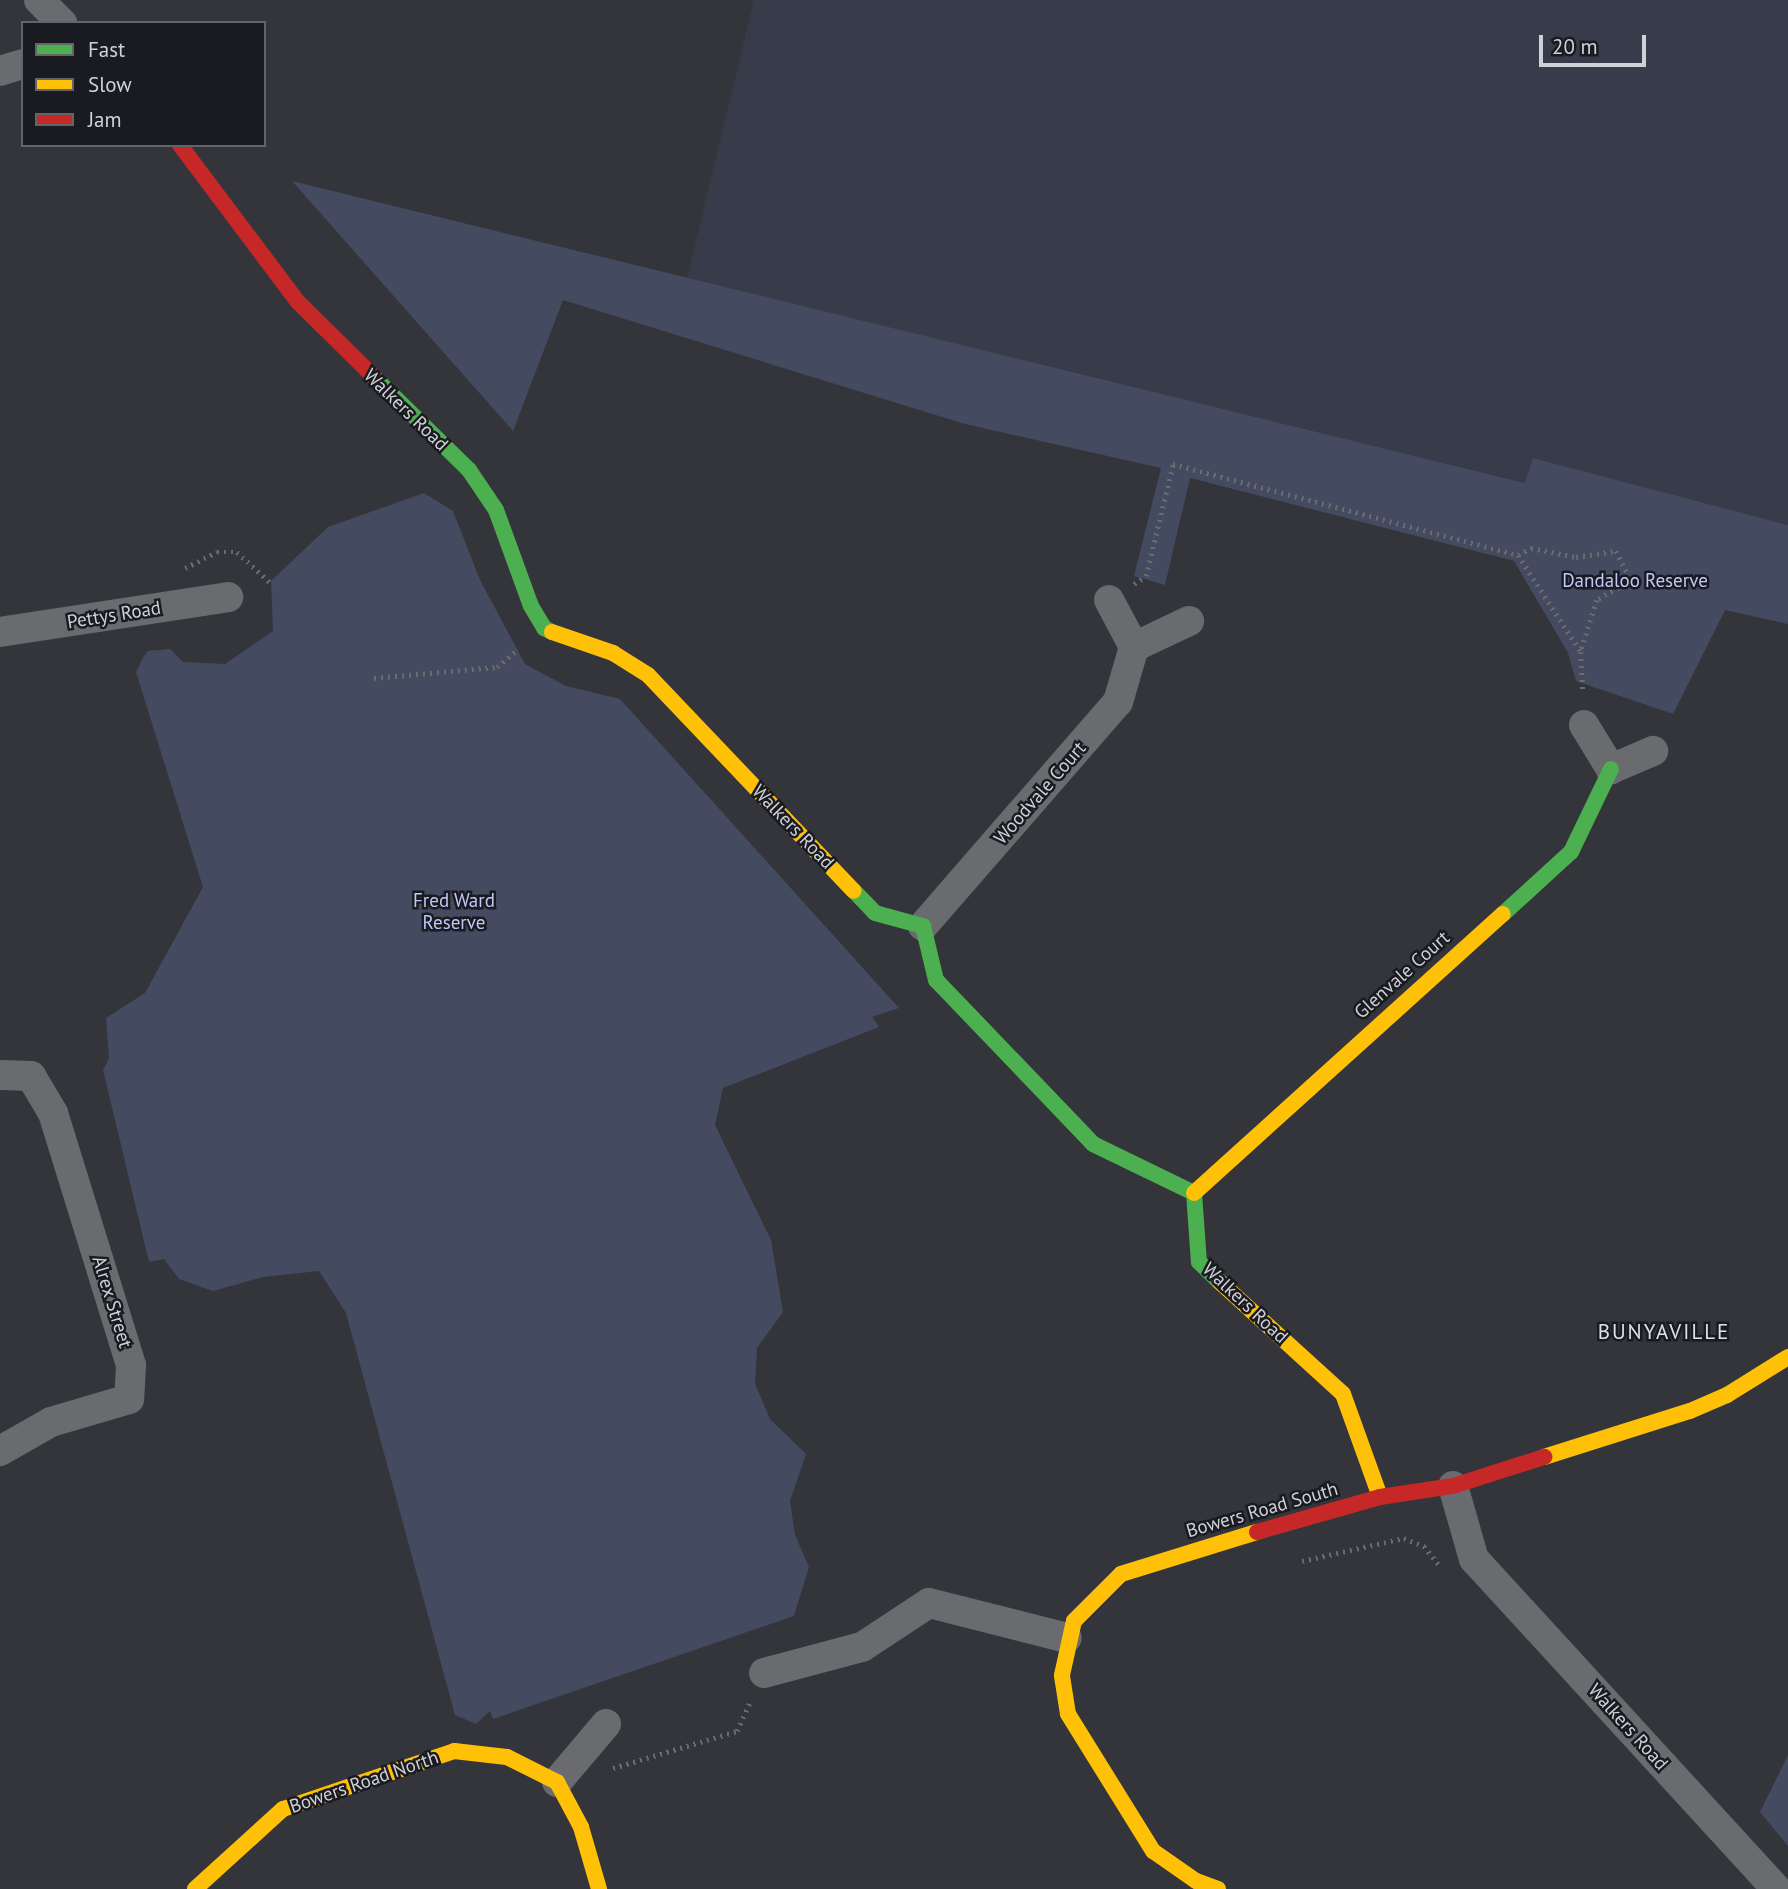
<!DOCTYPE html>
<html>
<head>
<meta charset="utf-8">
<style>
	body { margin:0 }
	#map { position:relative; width:1788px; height:1889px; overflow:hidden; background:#34353a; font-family:"PT Sans",sans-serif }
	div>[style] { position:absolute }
	.built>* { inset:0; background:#373b4a }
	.green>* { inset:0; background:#444a5f }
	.path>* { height:4.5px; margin-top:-2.25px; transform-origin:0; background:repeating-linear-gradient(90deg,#6a6b6f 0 2px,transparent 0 7px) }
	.street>* { height:30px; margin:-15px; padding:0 15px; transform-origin:15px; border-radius:15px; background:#696b6f }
	.fast>* { height:16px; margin:-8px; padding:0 8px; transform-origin:8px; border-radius:8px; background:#4caf50 }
	.slow>* { height:16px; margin:-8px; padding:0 8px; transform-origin:8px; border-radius:8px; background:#ffc107 }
	.jam>* { height:16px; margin:-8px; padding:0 8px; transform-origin:8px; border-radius:8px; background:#c62828 }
	span { translate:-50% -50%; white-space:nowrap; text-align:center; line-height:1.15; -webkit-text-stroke:5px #1a1b20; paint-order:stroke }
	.street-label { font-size:19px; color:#cfd1d8 }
	.park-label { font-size:19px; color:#bec9fa }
	.neighbourhood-label { font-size:21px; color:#dce0ee; letter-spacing:2px }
	.legend { position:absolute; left:21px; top:21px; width:245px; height:126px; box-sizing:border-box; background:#1a1b20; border:2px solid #62646a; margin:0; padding:9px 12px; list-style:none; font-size:21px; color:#cfd1d8 }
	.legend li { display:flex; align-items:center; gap:14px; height:35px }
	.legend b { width:35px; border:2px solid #62646a }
	.scale { position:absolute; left:1539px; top:35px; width:107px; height:32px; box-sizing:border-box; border:4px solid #cfd1d8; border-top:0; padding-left:9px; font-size:21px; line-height:24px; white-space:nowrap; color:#cfd1d8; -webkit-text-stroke:5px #1a1b20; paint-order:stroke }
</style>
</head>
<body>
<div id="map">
	<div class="built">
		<div style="clip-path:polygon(754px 0,1788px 0,1788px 525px,1533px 458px,1526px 483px,687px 278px)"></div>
	</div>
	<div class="green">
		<div style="clip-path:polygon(292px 181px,1525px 483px,1533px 458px,1788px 525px,1788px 624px,1725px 610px,1673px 714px,1576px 681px,1568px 653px,1514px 561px,1190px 478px,1165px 585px,1134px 576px,1161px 468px,965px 424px,563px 300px,513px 431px)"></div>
		<div style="clip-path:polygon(424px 493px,453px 511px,480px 580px,525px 664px,566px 686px,620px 699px,899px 1008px,872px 1017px,879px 1027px,723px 1088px,715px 1125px,771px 1240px,783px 1312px,757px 1348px,755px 1384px,770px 1419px,806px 1454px,790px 1501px,795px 1535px,809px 1567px,794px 1616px,493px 1719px,490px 1711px,476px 1724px,455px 1715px,346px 1313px,319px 1271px,263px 1277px,213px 1291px,179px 1279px,164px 1259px,149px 1262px,103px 1070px,109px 1058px,106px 1018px,145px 993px,203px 887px,136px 672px,144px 656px,148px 651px,170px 649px,183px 662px,225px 664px,273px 631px,271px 581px,328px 527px)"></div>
		<div style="clip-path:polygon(1788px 1755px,1788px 1846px,1760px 1812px)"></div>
	</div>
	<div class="path">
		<div style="left:1518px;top:555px;width:15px;rotate:-28deg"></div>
		<div style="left:1531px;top:548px;width:46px;rotate:11.3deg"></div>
		<div style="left:1576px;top:557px;width:40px;rotate:-8.5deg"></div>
		<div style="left:1616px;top:551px;width:34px;rotate:63deg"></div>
		<div style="left:1631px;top:581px;width:39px;rotate:151deg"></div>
		<div style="left:1597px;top:600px;width:53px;rotate:107.4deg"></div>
		<div style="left:185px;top:568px;width:36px;rotate:-27deg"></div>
		<div style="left:217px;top:552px;width:20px"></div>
		<div style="left:237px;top:552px;width:49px;rotate:42.5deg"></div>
		<div style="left:1134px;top:584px;width:14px;rotate:-34deg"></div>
		<div style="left:1146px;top:576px;width:115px;rotate:-76.4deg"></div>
		<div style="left:1173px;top:464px;width:357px;rotate:14.8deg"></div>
		<div style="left:1518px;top:555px;width:116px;rotate:57deg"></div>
		<div style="left:1581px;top:652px;width:41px;rotate:87.2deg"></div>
		<div style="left:374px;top:678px;width:123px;rotate:-5.1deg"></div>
		<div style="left:497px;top:667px;width:26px;rotate:-40deg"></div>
		<div style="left:1302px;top:1561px;width:105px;rotate:-12.7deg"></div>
		<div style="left:1404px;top:1538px;width:22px;rotate:22deg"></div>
		<div style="left:1424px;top:1546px;width:26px;rotate:51deg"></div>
		<div style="left:613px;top:1768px;width:129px;rotate:-16.6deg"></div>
		<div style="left:737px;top:1731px;width:34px;rotate:-66deg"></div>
	</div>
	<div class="street">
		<div style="left:39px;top:0;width:33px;rotate:45deg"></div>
		<div style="left:0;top:71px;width:24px;rotate:-17deg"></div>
		<div style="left:1109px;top:600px;width:53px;rotate:62deg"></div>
		<div style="left:1134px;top:647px;width:61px;rotate:-25.3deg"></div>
		<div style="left:0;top:632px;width:231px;rotate:-8.7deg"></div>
		<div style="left:1584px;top:725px;width:52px;rotate:58.5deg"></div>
		<div style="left:1611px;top:769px;width:46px;rotate:-23.2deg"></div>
		<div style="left:923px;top:926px;width:297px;rotate:-49deg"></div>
		<div style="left:1118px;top:702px;width:57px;rotate:-73.8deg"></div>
		<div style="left:0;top:1075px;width:31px;rotate:2deg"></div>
		<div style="left:31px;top:1076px;width:43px;rotate:59.3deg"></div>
		<div style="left:53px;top:1113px;width:264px;rotate:72.8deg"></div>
		<div style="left:131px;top:1365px;width:34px;rotate:93deg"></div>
		<div style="left:129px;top:1399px;width:81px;rotate:163.6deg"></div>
		<div style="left:51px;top:1422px;width:59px;rotate:150.4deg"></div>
		<div style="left:1453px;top:1486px;width:76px;rotate:74deg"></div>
		<div style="left:1474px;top:1559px;width:447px;rotate:47.5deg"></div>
		<div style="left:764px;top:1673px;width:101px;rotate:-14.9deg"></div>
		<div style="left:862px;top:1647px;width:80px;rotate:-33.3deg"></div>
		<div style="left:929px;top:1603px;width:142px;rotate:14.2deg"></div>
		<div style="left:557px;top:1782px;width:76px;rotate:-49.8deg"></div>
	</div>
	<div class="fast">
		<div style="left:374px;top:377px;width:133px;rotate:44.4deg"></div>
		<div style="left:469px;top:470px;width:48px;rotate:56deg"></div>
		<div style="left:496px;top:510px;width:102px;rotate:70deg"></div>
		<div style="left:531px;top:606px;width:26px;rotate:59deg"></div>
		<div style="left:544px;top:628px;width:9px;rotate:27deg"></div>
		<div style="left:854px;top:891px;width:30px;rotate:46deg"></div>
		<div style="left:875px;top:913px;width:50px;rotate:15.2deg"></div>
		<div style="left:923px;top:926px;width:56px;rotate:76.5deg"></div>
		<div style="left:936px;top:980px;width:227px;rotate:46.2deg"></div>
		<div style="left:1093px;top:1144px;width:112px;rotate:25.9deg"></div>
		<div style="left:1194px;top:1193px;width:69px;rotate:85.9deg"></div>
		<div style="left:1199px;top:1262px;width:29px;rotate:44deg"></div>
		<div style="left:1503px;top:914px;width:92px;rotate:-42.4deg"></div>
		<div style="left:1571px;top:852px;width:92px;rotate:-64.3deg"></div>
	</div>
	<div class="slow">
		<div style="left:552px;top:632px;width:65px;rotate:19deg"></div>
		<div style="left:613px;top:653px;width:41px;rotate:32.2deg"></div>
		<div style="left:648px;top:675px;width:298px;rotate:46.4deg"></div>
		<div style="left:1194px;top:1193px;width:416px;rotate:-42.1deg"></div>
		<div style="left:1220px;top:1282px;width:166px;rotate:42.3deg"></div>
		<div style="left:1343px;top:1394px;width:109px;rotate:70.2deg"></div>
		<div style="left:1544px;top:1457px;width:153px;rotate:-17.5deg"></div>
		<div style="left:1690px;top:1411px;width:40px;rotate:-23.4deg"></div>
		<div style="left:1727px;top:1395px;width:72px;rotate:-31.9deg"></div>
		<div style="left:195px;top:1889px;width:119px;rotate:-42.3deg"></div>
		<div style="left:283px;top:1809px;width:181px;rotate:-18.7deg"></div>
		<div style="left:454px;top:1751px;width:53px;rotate:6.5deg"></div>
		<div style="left:507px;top:1757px;width:56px;rotate:26.6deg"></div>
		<div style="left:557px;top:1782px;width:51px;rotate:61.9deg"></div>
		<div style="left:581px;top:1827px;width:65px;rotate:73.8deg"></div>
		<div style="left:1218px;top:1889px;width:23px;rotate:-160deg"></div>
		<div style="left:1196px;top:1881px;width:52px;rotate:-145.1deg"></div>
		<div style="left:1153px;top:1851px;width:161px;rotate:-121.8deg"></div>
		<div style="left:1068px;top:1714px;width:39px;rotate:-99deg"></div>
		<div style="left:1062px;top:1675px;width:55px;rotate:-77.5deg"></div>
		<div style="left:1074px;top:1621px;width:66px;rotate:-45deg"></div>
		<div style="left:1121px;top:1574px;width:142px;rotate:-17.2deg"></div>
	</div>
	<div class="jam">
		<div style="left:180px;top:145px;width:196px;rotate:53.1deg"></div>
		<div style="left:298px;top:302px;width:107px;rotate:44.6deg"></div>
		<div style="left:1257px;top:1532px;width:128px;rotate:-15.9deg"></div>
		<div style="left:1380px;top:1497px;width:74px;rotate:-8.6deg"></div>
		<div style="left:1453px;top:1486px;width:96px;rotate:-17.7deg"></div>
	</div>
	<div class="street-label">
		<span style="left:406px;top:410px;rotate:44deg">Walkers Road</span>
		<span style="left:114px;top:615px;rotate:-9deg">Pettys Road</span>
		<span style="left:1040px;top:793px;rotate:-49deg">Woodvale Court</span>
		<span style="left:793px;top:827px;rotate:46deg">Walkers Road</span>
		<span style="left:1402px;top:975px;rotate:-42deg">Glenvale Court</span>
		<span style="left:112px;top:1302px;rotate:73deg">Alrex Street</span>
		<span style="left:1245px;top:1303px;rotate:43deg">Walkers Road</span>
		<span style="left:1262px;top:1510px;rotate:-16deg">Bowers Road South</span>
		<span style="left:1628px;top:1727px;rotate:48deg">Walkers Road</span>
		<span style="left:364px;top:1782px;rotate:-19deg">Bowers Road North</span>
	</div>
	<div class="park-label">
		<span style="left:1635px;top:581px">Dandaloo Reserve</span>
		<span style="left:454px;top:912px">Fred Ward<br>Reserve</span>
	</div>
	<div class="neighbourhood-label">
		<span style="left:1664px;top:1332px">BUNYAVILLE</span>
	</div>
	<ul class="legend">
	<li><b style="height:9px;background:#4caf50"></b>Fast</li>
	<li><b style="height:9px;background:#ffc107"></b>Slow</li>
	<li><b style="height:9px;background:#c62828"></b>Jam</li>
	</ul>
	<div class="scale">20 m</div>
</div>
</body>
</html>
